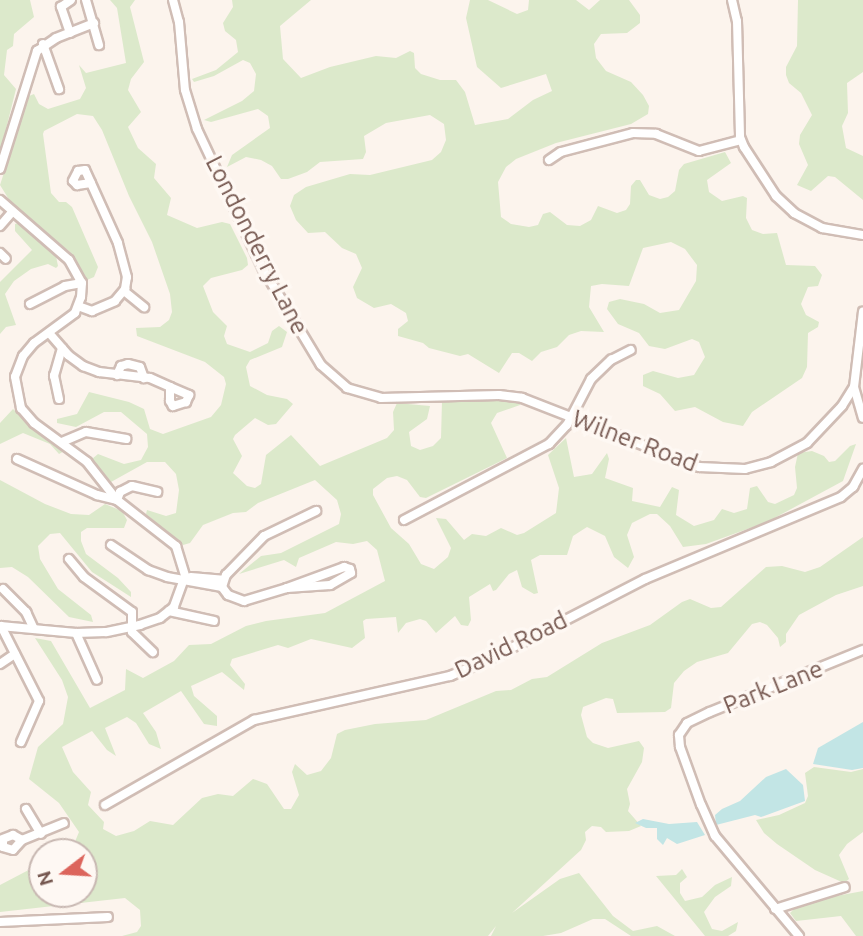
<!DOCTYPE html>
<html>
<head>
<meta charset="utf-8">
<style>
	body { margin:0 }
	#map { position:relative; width:863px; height:936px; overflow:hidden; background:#fcf4ed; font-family:Ubuntu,sans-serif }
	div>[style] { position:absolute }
	.green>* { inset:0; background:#dce9cb }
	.water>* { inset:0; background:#c2e5e5 }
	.roads { filter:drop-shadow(2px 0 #d0bdb5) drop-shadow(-2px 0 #d0bdb5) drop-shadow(0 2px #d0bdb5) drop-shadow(0 -2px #d0bdb5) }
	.minor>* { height:8px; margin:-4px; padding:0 4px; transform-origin:4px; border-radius:4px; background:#fff }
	span { translate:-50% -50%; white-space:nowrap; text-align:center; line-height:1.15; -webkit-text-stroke:7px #fef8f3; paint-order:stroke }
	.street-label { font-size:24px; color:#765850 }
	.north { position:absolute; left:28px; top:838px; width:70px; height:70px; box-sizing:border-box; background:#fef8f3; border:2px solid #c8b8b2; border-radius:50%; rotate:253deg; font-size:19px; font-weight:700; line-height:28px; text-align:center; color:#765850 }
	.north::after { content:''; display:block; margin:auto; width:24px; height:32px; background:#dc655c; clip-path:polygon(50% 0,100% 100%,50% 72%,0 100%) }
</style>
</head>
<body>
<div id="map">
	<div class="green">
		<div style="clip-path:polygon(0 0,30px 0,34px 17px,14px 34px,13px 46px,7px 50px,4px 75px,16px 89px,0 153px)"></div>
		<div style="clip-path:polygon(110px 0,135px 0,130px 7px,144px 62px,131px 79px,128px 90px,141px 112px,128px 127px,138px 148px,156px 164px,154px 178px,171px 198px,167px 215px,197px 228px,222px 222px,230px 224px,247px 258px,248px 265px,242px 270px,211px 278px,203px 286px,213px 312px,227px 326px,224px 336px,227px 344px,250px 352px,268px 343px,272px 331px,279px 326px,287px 332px,282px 347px,250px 360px,246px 367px,250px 386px,267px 395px,287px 399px,293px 404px,276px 424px,268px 425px,255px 418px,235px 435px,233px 439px,242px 456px,233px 473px,247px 486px,255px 488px,261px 484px,266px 455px,291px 435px,320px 466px,387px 438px,394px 430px,393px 412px,397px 403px,430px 406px,427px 419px,409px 432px,411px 446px,420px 450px,433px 446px,441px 438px,442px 401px,498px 399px,522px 402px,520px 405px,497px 413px,491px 423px,507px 458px,426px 498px,420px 497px,407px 480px,397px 476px,387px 478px,373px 489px,373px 495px,391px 528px,409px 544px,421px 564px,434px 569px,448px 557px,451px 548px,436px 518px,446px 519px,464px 540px,472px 534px,486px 536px,501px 528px,517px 535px,524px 533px,556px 513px,559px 488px,548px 455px,566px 438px,574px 477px,592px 474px,607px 453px,609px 459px,605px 478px,633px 488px,632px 501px,660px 507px,672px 487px,679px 490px,676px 515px,694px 526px,714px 520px,722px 509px,734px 513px,747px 509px,750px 488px,757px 486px,768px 502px,775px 504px,794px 495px,797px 488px,795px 467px,798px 453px,812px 451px,824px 456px,829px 462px,835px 461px,850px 446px,856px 444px,843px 481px,767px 522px,706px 544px,683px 547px,670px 526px,657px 514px,650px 514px,632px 523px,627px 535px,634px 557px,628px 568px,614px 557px,605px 536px,587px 527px,573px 536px,567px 555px,540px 555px,531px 560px,538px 593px,534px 594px,522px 587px,517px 570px,509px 574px,496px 590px,493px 591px,490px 584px,469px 597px,471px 620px,468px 626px,461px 625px,455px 616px,436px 633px,426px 621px,420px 619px,406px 623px,398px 633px,396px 617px,366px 619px,363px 621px,365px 638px,352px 648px,311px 639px,288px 648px,278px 645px,232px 659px,230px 665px,245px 684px,244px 690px,222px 672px,191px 686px,194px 696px,217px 716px,217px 726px,204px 724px,181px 691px,143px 713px,156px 732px,161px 749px,149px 744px,136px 723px,127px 717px,105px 728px,116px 756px,107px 750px,92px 731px,62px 747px,73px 772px,91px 792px,88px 805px,104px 822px,103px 829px,116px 836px,134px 831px,150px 821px,173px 825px,202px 798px,218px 794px,233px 796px,253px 779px,267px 784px,284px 809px,291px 809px,299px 795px,292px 772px,295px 764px,307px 775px,321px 771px,331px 758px,337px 734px,345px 730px,375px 724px,426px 720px,496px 691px,511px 690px,532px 679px,547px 677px,602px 643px,650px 625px,682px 602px,690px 599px,711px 608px,721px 607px,766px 567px,782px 566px,805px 572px,820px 567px,863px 537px,863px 586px,836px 595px,799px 615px,786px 634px,786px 642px,780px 647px,778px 638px,767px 625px,760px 622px,752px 624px,728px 653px,697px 662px,684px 671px,674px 683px,671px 708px,665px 712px,617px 713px,613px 699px,606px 698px,583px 707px,581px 715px,587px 737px,593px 743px,608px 748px,639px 741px,644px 748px,642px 762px,627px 789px,630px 804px,628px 811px,641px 826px,629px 831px,606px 832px,601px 827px,592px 826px,585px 832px,586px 840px,581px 850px,512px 913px,560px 879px,579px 873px,613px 916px,633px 931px,657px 926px,675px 936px,631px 936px,605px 919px,593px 919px,561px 933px,543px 936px,491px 936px,496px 926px,488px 936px,122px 936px,137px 932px,141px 926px,140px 910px,125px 898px,0 912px,0 885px,42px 863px,42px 894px,84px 894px,84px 852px,64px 852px,74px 844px,79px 832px,59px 803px,29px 779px,38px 747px,63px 724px,68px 697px,62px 680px,35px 638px,51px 641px,90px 708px,125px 690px,126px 669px,143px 678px,174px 661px,189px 645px,211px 644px,246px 626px,266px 621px,325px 613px,385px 581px,377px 550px,367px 541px,353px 544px,336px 542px,299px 558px,296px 567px,284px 560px,239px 574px,261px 556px,281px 553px,339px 524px,341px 514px,337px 500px,315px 480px,258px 503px,246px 512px,233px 513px,203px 525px,190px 543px,183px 545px,146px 514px,147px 510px,166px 516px,176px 513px,179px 490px,176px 474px,165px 462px,147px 462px,111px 482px,92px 459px,98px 454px,124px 464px,141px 460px,148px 447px,147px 434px,121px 412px,104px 412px,76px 427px,57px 423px,57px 419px,77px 414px,89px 392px,129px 402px,144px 409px,150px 429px,163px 434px,211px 417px,221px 405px,226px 384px,224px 377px,205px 362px,137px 336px,136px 328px,160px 327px,169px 320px,172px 312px,170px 294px,152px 242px,129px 196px,102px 130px,93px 116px,77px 114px,44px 131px,43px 134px,51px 193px,59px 202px,66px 202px,72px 207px,98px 267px,94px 277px,87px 280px,70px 252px,13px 206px,0 185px,29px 96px,34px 94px,39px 104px,48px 109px,80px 99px,86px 88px,79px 65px,86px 73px,126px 63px,117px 8px)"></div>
		<div style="clip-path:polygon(232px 0,311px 0,280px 26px,283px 59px,301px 78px,330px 67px,376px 56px,396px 58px,410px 51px,414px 53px,415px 68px,421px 74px,440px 80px,456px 80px,465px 92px,475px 125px,508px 119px,533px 100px,552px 91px,546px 74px,501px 88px,477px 67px,466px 18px,470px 0,488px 0,517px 14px,528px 10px,529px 0,576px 0,589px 10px,600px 0,629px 0,640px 15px,640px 23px,627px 33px,601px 34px,594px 44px,596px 58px,606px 71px,631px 82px,643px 95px,649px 106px,648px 114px,631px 124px,556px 143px,516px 159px,506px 167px,498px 182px,501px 217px,511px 224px,529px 227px,538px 225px,543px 214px,550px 212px,567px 225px,580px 226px,591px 220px,598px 206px,617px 213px,626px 210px,630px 204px,631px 186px,636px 180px,640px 180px,649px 195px,660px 199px,668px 197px,675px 191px,679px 170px,684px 164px,725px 152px,731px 163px,707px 180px,709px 192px,722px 201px,743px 196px,747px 198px,746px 218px,752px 230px,763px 234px,777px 233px,786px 265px,815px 266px,822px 275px,818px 286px,808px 287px,801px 304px,806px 315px,819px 322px,818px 327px,808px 333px,807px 367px,802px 378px,752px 412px,743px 426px,723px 422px,695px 407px,675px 411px,660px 394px,643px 386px,643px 375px,653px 371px,678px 378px,694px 375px,705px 357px,699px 342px,692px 339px,665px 349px,649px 346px,639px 333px,618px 324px,607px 309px,609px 302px,620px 299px,644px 304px,660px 313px,679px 310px,696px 281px,697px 265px,685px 249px,671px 242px,643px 248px,629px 286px,602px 284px,591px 286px,589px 307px,604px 332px,581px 331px,569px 335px,557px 347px,541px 352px,532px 361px,519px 353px,512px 353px,499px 373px,468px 354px,460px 356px,429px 348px,423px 343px,398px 336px,398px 329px,408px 321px,406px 313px,391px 304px,374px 308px,357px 298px,353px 287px,362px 268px,356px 254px,342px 248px,325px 232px,308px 233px,296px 220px,290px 206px,294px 195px,306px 187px,350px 174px,370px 175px,432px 160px,441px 152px,446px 140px,444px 124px,430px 115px,386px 123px,364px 136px,366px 152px,363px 159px,320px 162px,307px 172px,288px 179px,281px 179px,272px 166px,261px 160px,246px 157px,227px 167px,232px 155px,270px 128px,268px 116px,258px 109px,211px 122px,204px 120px,242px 101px,254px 91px,256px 74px,250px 63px,243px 60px,214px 76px,194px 82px,192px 79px,216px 70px,238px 52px,236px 40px,225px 31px,223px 23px,233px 7px)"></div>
		<div style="clip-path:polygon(798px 0,863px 0,863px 72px,847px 83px,848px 113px,842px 126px,846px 148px,863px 156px,863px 200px,835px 177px,828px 176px,811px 191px,797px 185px,808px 165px,799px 144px,800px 135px,812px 115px,801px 93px,789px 83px,786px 75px,786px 67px,797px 46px)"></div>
		<div style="clip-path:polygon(18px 223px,56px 256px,58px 266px,56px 268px,48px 264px,31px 269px,14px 281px,5px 294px,16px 325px,6px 327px,0 334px,0 282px,32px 250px,15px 231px,15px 224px)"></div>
		<div style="clip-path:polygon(13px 409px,31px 426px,66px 450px,59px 454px,50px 444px,23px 433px,0 444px,0 423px)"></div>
		<div style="clip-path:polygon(0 480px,45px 504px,71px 514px,89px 515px,105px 504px,122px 511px,127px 520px,124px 528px,87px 528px,81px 532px,81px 541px,86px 554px,118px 578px,131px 592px,131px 597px,92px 572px,60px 533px,50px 534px,38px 546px,40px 559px,58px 589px,91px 615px,93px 622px,69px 617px,28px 577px,12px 567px,0 568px)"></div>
		<div style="clip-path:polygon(814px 767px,851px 772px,863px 769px,863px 832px,847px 844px,839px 855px,849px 879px,844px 883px,815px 870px,777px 844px,764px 833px,756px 820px,779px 815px,805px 803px,808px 796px,805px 773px)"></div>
		<div style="clip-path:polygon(682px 869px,687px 877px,680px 883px,680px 893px,685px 901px,702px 897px,715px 885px,732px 877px,731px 886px,715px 897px,704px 912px,712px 929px,722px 931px,738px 922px,736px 931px,728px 936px,705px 936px,656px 876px,676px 875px)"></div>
		<div style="clip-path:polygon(863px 891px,863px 936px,856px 936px,841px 916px,796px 921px,790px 913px,797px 906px,815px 900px)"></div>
	</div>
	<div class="water">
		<div style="clip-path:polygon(863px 722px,863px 768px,852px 770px,813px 764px,818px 748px)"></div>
		<div style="clip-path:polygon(786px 769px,803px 785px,805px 801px,761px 817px,755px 815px,716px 825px,715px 815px,722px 809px,740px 801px,766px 777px)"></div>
		<div style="clip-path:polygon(643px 819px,669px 824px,697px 822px,705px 835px,677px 844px,667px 838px,663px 845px,657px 839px,657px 828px,646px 828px,635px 823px)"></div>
	</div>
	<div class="roads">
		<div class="minor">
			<div style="left:86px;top:0;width:47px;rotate:73.9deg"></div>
			<div style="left:173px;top:0;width:23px;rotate:75deg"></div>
			<div style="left:179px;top:22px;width:68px;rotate:85deg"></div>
			<div style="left:185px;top:90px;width:41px;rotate:72.9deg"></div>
			<div style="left:197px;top:129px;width:155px;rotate:64.8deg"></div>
			<div style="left:263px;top:269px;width:112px;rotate:58.9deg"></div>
			<div style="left:321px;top:365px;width:35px;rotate:41deg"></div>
			<div style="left:347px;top:388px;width:35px;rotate:16deg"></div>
			<div style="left:381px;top:398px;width:118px;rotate:-1.5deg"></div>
			<div style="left:499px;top:395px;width:23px;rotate:7deg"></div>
			<div style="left:522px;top:398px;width:190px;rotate:21.3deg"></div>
			<div style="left:699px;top:467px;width:46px;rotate:2.5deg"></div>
			<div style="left:745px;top:469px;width:27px;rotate:-15deg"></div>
			<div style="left:771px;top:462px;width:41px;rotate:-27.8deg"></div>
			<div style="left:807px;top:443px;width:51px;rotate:-46.6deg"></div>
			<div style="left:842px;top:406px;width:22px;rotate:-58deg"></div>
			<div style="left:854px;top:387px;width:76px;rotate:-83.2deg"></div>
			<div style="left:732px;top:0;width:22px;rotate:77deg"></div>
			<div style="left:737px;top:21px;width:116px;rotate:88.5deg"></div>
			<div style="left:740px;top:137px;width:11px;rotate:68deg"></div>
			<div style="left:744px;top:147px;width:59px;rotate:56.9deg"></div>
			<div style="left:776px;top:196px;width:25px;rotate:43deg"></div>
			<div style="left:794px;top:213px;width:32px;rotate:28deg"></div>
			<div style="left:822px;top:228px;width:42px;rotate:9.7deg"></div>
			<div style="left:70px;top:33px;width:28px;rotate:-109deg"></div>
			<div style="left:61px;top:7px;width:12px;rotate:-35deg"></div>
			<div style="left:43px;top:44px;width:48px;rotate:70.4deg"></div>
			<div style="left:549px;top:160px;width:14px;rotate:-34deg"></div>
			<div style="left:561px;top:152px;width:74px;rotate:-14.8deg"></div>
			<div style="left:633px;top:133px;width:23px;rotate:2deg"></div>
			<div style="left:656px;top:134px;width:46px;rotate:21.6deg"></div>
			<div style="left:699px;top:151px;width:43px;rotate:-14.7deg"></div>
			<div style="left:0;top:169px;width:124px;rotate:-72.6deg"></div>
			<div style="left:37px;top:51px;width:23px;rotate:-34deg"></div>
			<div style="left:56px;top:38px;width:41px;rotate:-21.5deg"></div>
			<div style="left:0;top:200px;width:91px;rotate:41deg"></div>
			<div style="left:69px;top:260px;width:26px;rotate:61deg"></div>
			<div style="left:82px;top:283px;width:14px;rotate:94deg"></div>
			<div style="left:81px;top:297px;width:17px;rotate:111deg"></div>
			<div style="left:75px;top:313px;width:51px;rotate:143.8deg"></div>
			<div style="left:34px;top:343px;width:17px;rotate:130deg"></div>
			<div style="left:23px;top:356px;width:22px;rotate:111deg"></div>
			<div style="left:15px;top:377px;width:32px;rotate:79deg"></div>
			<div style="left:21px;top:408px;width:20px;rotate:49deg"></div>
			<div style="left:34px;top:423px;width:66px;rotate:36.3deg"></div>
			<div style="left:87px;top:462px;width:48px;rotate:51.7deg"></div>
			<div style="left:117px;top:500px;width:75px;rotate:37.9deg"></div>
			<div style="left:176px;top:546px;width:31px;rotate:73deg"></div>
			<div style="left:185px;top:576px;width:33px;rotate:110deg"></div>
			<div style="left:174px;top:607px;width:18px;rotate:142deg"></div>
			<div style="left:160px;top:618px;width:21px;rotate:161deg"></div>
			<div style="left:140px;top:625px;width:35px;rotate:168deg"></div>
			<div style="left:106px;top:632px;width:30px;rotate:178deg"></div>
			<div style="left:76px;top:633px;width:76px;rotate:-174.7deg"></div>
			<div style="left:0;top:226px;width:18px;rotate:-49deg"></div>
			<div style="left:0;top:253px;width:8px;rotate:45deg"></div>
			<div style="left:124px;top:291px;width:26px;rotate:39deg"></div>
			<div style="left:30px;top:304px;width:39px;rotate:-27deg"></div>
			<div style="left:65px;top:286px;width:17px;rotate:-10deg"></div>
			<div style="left:78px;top:306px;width:15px;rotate:20deg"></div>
			<div style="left:92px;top:311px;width:25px;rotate:-23deg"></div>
			<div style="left:115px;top:301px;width:16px;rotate:-50deg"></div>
			<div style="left:125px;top:289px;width:12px;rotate:-81deg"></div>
			<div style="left:127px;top:277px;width:35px;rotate:-105deg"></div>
			<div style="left:118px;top:243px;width:80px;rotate:-114.3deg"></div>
			<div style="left:85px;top:170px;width:7px;rotate:172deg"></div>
			<div style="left:78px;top:171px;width:11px;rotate:117deg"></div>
			<div style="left:73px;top:181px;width:6px;rotate:45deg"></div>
			<div style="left:77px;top:185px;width:14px;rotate:-8deg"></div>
			<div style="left:50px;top:334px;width:28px;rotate:49deg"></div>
			<div style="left:68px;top:355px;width:19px;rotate:36deg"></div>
			<div style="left:83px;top:366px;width:17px;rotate:21deg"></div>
			<div style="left:99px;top:372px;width:51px;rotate:6.7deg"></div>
			<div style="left:150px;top:378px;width:22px;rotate:24deg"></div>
			<div style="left:117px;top:375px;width:10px;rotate:-66deg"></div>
			<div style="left:121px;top:366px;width:7px;rotate:-16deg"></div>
			<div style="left:128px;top:364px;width:12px;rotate:14deg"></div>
			<div style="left:140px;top:367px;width:12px;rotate:70deg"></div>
			<div style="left:170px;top:387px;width:21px;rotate:23deg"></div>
			<div style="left:189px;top:395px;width:8px;rotate:113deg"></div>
			<div style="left:186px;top:402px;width:14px;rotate:163deg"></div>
			<div style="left:173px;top:406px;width:6px;rotate:-121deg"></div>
			<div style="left:170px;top:401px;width:14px;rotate:-90deg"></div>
			<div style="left:854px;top:387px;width:32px;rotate:74deg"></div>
			<div style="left:59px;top:399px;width:24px;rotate:-102deg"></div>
			<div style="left:54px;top:376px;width:29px;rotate:-74deg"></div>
			<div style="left:62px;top:442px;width:26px;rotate:-23deg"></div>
			<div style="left:86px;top:432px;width:41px;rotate:9.9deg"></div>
			<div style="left:17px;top:459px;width:88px;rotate:24.2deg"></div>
			<div style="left:97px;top:495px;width:21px;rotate:14deg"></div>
			<div style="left:117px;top:500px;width:9px;rotate:-69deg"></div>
			<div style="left:120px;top:492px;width:13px;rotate:-27deg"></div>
			<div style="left:132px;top:486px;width:26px;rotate:13deg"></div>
			<div style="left:404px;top:520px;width:164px;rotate:-27.7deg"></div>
			<div style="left:549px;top:444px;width:26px;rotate:-47deg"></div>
			<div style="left:567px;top:425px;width:52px;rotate:-62.4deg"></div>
			<div style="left:591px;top:379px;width:28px;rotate:-44deg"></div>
			<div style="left:611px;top:360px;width:22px;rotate:-27deg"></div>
			<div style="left:111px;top:545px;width:45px;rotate:34deg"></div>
			<div style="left:148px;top:570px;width:20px;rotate:20deg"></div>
			<div style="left:167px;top:577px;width:56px;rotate:10.3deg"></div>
			<div style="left:69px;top:559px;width:23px;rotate:50deg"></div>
			<div style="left:84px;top:577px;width:59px;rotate:36.1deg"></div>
			<div style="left:132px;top:612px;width:20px;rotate:90deg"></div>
			<div style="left:132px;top:632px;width:29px;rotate:44deg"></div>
			<div style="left:344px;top:567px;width:6px;rotate:18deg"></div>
			<div style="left:350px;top:569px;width:4px;rotate:76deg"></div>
			<div style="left:351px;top:573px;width:24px;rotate:150deg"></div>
			<div style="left:330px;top:585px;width:43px;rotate:176deg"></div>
			<div style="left:287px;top:588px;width:61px;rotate:-20.2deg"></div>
			<div style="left:191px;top:577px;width:32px;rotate:5deg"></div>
			<div style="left:287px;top:588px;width:45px;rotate:163.2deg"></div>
			<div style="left:244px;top:601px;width:17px;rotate:-159deg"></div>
			<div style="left:228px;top:595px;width:10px;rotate:-127deg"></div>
			<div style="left:222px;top:587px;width:13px;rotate:-72deg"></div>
			<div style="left:226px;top:575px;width:54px;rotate:-45.7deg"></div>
			<div style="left:264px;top:536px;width:58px;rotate:-25.7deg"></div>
			<div style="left:3px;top:589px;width:33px;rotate:45deg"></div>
			<div style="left:26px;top:612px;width:17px;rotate:65deg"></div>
			<div style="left:169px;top:611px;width:46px;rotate:12.5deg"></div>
			<div style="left:1px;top:626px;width:84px;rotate:63.1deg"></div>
			<div style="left:39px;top:701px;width:45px;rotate:113.7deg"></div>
			<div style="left:76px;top:633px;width:51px;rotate:65.9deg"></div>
			<div style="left:0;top:664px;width:18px;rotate:-34deg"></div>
			<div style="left:105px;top:805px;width:172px;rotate:-29.7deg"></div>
			<div style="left:254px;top:720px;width:201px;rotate:-12.7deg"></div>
			<div style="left:450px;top:676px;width:43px;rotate:-23deg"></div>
			<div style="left:490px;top:659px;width:174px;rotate:-27.3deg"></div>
			<div style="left:645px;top:579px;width:212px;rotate:-22.7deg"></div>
			<div style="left:841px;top:497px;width:16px;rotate:-40deg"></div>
			<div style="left:853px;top:487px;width:21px;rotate:-61deg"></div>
			<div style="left:26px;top:809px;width:29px;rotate:59deg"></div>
			<div style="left:0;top:840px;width:14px;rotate:-21deg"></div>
			<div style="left:13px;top:835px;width:10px;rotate:29deg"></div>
			<div style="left:22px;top:840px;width:13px;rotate:132deg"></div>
			<div style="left:13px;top:850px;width:10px;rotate:-163deg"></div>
			<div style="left:3px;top:847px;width:7px;rotate:-90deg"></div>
			<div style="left:22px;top:840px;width:45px;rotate:-22deg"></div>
			<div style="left:775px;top:909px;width:73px;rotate:-17.4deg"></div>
			<div style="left:0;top:922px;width:108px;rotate:-2.7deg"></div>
			<div style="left:799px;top:936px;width:131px;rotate:-130deg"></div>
			<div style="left:715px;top:836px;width:34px;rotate:-114deg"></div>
			<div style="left:701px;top:805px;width:62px;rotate:-109.9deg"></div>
			<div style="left:680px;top:747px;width:12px;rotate:-95deg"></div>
			<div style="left:679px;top:735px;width:14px;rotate:-56deg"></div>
			<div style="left:687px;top:723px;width:25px;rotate:-26deg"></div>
			<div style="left:710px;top:712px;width:165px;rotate:-22.1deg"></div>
		</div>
	</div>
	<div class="street-label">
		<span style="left:257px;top:245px;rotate:63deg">Londonderry Lane</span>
		<span style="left:635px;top:441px;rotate:21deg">Wilner Road</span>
		<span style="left:511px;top:645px;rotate:-26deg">David Road</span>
		<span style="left:773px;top:687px;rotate:-22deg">Park Lane</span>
	</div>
	<div class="north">N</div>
</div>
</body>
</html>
